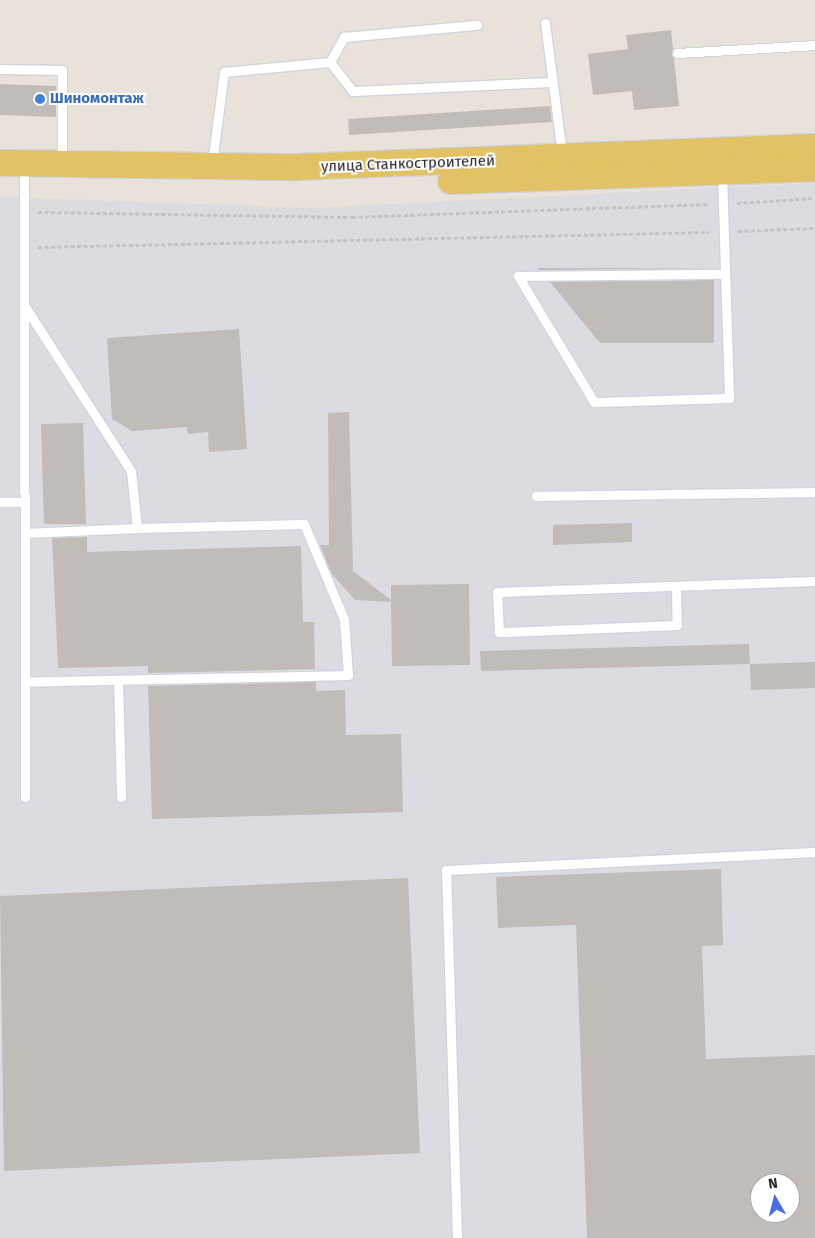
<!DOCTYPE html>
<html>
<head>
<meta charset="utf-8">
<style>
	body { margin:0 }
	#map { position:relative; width:815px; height:1238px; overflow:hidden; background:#e9e2db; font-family:"Fira Sans",sans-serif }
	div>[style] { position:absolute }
	.industrial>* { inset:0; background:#dddbe2 }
	.building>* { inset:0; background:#c1bcb7 }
	.path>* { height:3px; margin-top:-1.5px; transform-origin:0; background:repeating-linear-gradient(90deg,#c3c3c3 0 4px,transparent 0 6.5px) }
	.roads { filter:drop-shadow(1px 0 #d0d3e0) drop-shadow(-1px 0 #d0d3e0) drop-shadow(0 1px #d0d3e0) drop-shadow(0 -1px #d0d3e0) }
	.service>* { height:9px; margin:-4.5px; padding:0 4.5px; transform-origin:4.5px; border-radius:4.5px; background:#fff }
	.primary>* { height:26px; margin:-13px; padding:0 13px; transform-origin:13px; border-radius:13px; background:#e3c265 }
	.dots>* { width:14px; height:14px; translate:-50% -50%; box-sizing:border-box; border:2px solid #fff; border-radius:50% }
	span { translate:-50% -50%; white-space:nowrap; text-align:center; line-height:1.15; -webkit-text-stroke:4px #fff; paint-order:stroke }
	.shop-label { font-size:15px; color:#366cbe; font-weight:700 }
	.left { translate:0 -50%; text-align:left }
	.street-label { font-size:15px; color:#282828 }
	.north { position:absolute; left:750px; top:1173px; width:50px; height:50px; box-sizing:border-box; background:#fff; border:1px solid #a9a9a9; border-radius:50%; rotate:352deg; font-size:14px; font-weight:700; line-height:20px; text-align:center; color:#282828 }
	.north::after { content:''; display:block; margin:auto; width:18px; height:22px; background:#476be9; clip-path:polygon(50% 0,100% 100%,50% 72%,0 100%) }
</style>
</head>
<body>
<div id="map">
	<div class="industrial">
		<div style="clip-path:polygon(evenodd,815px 183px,815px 1238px,0 1238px,0 197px,311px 208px,815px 183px,760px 1183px,790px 1183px,790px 1213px,760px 1213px,760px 1183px)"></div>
	</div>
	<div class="building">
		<div style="clip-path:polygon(671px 30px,679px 106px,634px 110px,632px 91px,593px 95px,588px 54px,628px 49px,626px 35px)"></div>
		<div style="clip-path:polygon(0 84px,56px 86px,56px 117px,0 115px)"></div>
		<div style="clip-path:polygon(550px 106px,552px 122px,349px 135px,348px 119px)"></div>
		<div style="clip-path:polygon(538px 268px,714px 268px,539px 270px)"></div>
		<div style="clip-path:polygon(714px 280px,714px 343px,600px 343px,550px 282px)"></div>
		<div style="clip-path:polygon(239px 329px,247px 449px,209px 452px,208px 432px,188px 434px,187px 427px,132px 431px,112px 419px,107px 338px)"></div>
		<div style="clip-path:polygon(349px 412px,353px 571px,391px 600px,391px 585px,469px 584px,470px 665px,392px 666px,391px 602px,355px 600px,332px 574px,320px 545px,329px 545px,328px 413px)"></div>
		<div style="clip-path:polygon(83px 423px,86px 524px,44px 524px,41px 424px)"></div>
		<div style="clip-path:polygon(632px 523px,632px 542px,553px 545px,553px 525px)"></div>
		<div style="clip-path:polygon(87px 537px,87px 552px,301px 546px,303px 622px,314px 622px,315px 669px,148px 673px,148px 666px,58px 668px,52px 538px)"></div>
		<div style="clip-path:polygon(749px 644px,750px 664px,481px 671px,480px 651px)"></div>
		<div style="clip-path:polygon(815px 662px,815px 688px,751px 690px,750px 664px)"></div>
		<div style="clip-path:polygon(316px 682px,316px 691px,345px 690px,346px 735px,401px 734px,403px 812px,152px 819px,148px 686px)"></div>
		<div style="clip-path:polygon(evenodd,721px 869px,723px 945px,702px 946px,706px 1059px,815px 1055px,815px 1238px,587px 1238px,576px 925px,498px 928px,496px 877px,721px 869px,760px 1183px,790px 1183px,790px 1213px,760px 1213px,760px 1183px)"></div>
		<div style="clip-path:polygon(408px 878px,420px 1153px,4px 1171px,0 896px)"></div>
	</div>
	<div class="path">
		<div style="left:737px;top:203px;width:78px;rotate:-3.7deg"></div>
		<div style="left:38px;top:212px;width:314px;rotate:0.9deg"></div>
		<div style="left:352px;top:217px;width:357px;rotate:-2.1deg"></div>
		<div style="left:738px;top:231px;width:77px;rotate:-2.2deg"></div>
		<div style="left:38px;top:247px;width:671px;rotate:-1.28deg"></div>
	</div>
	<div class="roads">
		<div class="service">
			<div style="left:545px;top:23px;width:132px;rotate:82.6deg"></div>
			<div style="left:677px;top:53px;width:138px;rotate:-3.3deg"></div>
			<div style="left:330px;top:62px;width:29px;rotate:-61deg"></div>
			<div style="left:344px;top:37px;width:134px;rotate:-5.2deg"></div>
			<div style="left:0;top:69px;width:62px;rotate:0.9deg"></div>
			<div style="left:62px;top:70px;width:91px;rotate:90deg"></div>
			<div style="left:212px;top:163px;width:92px;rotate:-82.5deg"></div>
			<div style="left:224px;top:72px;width:106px;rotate:-5.4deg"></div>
			<div style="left:330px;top:62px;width:37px;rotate:52deg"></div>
			<div style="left:353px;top:91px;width:199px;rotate:-2.6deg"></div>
			<div style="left:24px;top:166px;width:631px;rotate:89.91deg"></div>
			<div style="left:722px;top:173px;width:225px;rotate:88.2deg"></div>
			<div style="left:729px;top:398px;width:135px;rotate:178.3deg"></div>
			<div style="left:594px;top:402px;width:147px;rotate:-121.1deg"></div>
			<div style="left:518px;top:276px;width:205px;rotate:-0.6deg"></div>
			<div style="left:24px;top:305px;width:197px;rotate:57.2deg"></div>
			<div style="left:131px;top:471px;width:57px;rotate:84deg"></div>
			<div style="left:137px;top:528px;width:167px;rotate:-1.4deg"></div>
			<div style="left:304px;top:524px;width:103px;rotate:67.2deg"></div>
			<div style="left:344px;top:619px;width:56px;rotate:85.9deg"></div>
			<div style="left:348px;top:675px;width:323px;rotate:178.8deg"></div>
			<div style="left:536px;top:496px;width:279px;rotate:-0.8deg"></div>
			<div style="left:0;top:502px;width:25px"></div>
			<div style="left:25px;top:533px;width:112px;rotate:-2.6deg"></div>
			<div style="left:676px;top:586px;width:39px;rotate:89deg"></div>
			<div style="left:677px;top:625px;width:178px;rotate:177.7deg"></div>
			<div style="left:499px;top:632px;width:40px;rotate:-92.9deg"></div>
			<div style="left:497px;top:592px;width:318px;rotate:-2deg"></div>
			<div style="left:118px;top:680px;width:117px;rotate:88.5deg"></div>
			<div style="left:457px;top:1238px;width:368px;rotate:-91.7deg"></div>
			<div style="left:446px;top:870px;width:369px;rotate:-2.8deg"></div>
		</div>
		<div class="primary">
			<div style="left:0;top:163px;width:297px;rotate:0.8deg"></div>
			<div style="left:297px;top:167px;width:518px;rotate:-2.21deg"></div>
			<div style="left:451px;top:181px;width:364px;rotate:-2deg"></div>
		</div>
	</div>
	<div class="dots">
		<div style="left:40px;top:99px;background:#3f7fe0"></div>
	</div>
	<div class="shop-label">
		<span class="left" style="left:50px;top:99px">Шиномонтаж</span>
	</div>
	<div class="street-label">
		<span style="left:408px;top:164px;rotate:-2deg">улица Станкостроителей</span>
	</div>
	<div class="north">N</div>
</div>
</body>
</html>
